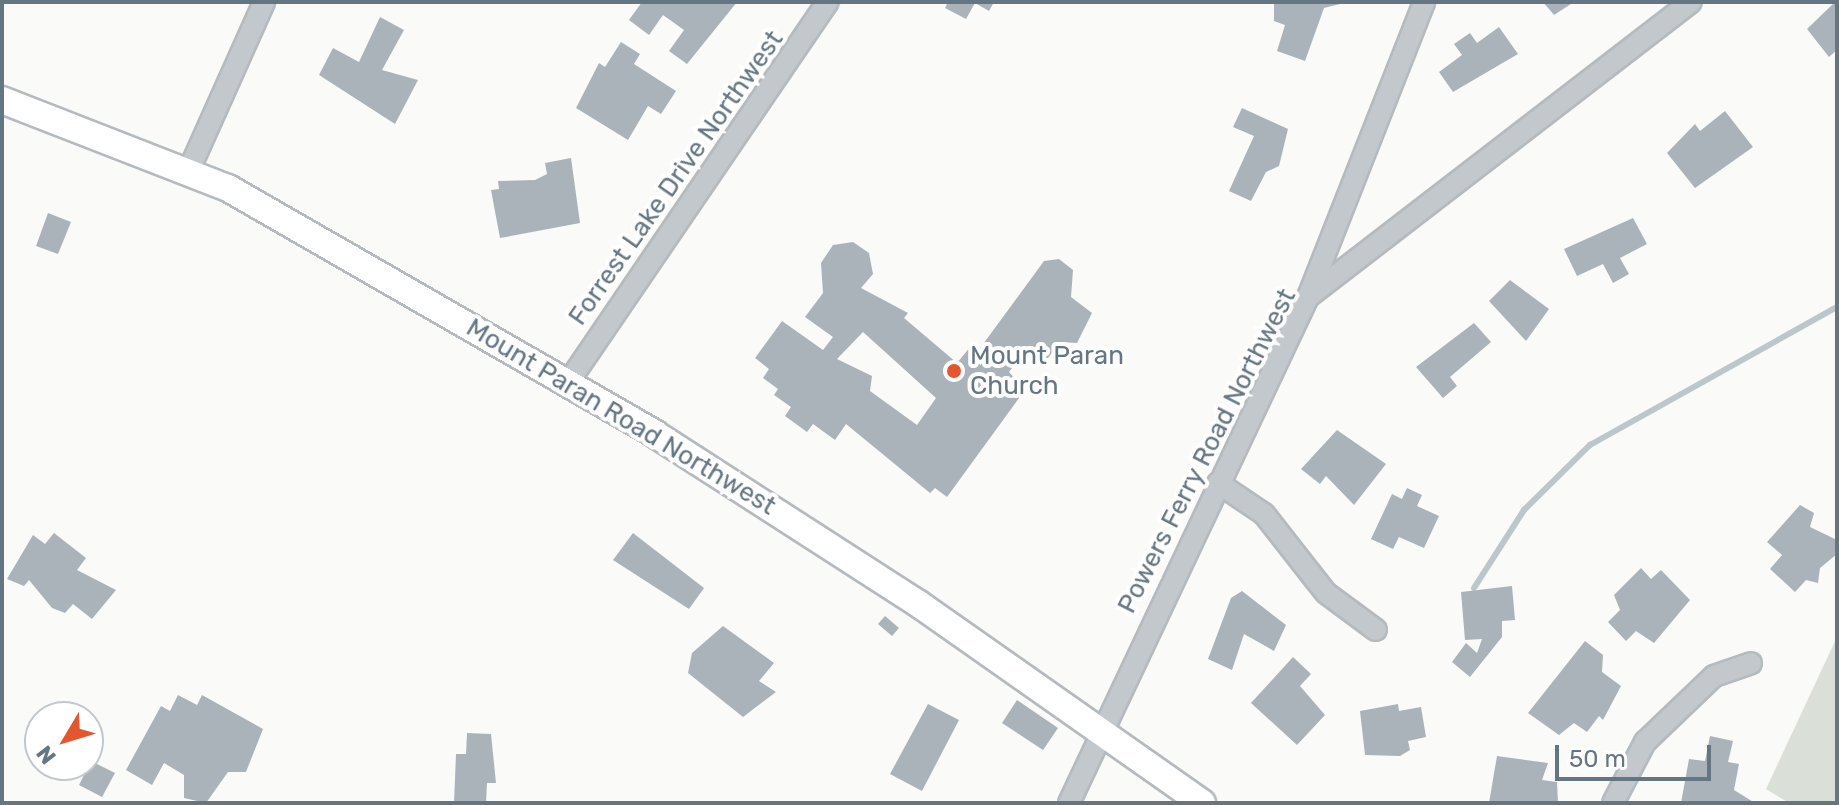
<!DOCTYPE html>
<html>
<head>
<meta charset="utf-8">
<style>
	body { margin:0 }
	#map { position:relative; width:1839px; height:805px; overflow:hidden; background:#fafaf8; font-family:Rubik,sans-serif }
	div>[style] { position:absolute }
	.green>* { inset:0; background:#dadfd7 }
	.stream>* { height:6px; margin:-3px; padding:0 3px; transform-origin:3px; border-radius:3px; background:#bbc7cb }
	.building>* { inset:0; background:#aab3b9 }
	.roads { filter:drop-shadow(2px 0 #b5babe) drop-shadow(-2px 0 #b5babe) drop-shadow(0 2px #b5babe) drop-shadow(0 -2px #b5babe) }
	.minor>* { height:20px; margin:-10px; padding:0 10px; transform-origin:10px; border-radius:10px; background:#c3c8cc }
	.major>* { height:26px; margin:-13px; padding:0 13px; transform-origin:13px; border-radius:13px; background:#fff }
	.dots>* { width:22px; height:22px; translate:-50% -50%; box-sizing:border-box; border:4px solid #fff; border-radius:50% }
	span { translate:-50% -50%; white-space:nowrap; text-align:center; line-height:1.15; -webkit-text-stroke:8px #fff; paint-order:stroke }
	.street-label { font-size:26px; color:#657683 }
	.poi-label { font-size:26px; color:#657683 }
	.left { translate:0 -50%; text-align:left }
	.frame { position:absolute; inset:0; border:4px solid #657683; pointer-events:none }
	.north { position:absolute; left:24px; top:701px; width:80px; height:80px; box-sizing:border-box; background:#fff; border:2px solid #c1c8cd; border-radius:50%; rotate:232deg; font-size:22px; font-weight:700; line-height:32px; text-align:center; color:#657683 }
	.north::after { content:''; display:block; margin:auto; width:28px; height:36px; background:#e4572e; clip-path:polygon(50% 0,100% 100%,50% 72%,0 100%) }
	.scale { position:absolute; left:1555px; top:745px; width:156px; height:36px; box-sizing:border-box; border:4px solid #657683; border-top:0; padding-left:10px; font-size:24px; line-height:28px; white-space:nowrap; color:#657683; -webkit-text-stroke:6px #fff; paint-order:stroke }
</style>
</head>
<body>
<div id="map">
	<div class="green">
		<div style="clip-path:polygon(1837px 637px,1837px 803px,1789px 803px,1766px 789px)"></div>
	</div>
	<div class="stream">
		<div style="left:1474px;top:588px;width:93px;rotate:-57.3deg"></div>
		<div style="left:1524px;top:510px;width:93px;rotate:-44.6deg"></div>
		<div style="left:1590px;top:445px;width:283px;rotate:-29.2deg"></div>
	</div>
	<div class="building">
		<div style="clip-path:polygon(642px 2px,737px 2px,687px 64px,669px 51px,684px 30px,663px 15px,649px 35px,629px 20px)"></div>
		<div style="clip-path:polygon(948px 2px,994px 2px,989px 11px,975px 3px,966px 19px,945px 8px)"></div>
		<div style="clip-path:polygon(1274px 2px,1348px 2px,1324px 8px,1305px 61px,1277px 51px,1285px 25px,1274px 21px)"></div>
		<div style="clip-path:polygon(1543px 2px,1574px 2px,1554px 15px)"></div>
		<div style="clip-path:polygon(1835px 2px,1837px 50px,1829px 57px,1807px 29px)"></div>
		<div style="clip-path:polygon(380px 17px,404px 30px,382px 70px,418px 80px,395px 124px,319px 75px,333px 48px,359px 62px)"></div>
		<div style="clip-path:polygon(1499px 27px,1518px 54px,1453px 92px,1439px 72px,1462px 55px,1454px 44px,1470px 33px,1477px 43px)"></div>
		<div style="clip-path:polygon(621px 42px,640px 54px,634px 64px,676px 91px,661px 114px,648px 106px,628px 140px,576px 108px,599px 63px,605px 67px)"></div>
		<div style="clip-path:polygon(1242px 108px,1288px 129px,1279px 166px,1266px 172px,1251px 201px,1229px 191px,1254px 136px,1233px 127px)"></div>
		<div style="clip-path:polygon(1725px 111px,1753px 147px,1695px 188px,1667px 153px,1695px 124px,1700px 131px)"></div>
		<div style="clip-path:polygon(571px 158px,580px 223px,500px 238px,491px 190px,499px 189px,498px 181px,535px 180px,547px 174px,545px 163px)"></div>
		<div style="clip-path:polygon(48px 213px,71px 222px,58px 254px,36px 246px)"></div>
		<div style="clip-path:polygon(1633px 218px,1647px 244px,1620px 258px,1629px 274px,1613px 283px,1603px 264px,1577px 276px,1564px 249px)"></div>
		<div style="clip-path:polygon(evenodd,853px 242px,869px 253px,873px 274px,861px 288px,908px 313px,904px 318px,957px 363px,971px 346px,978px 351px,1044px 261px,1059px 259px,1073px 270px,1071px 297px,1092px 313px,1077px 343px,1060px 342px,1042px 366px,1024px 352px,1009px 372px,1025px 390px,947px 497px,935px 488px,930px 493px,846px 424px,835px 440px,813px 424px,807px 432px,785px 416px,791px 407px,774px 395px,778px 389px,763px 378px,769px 369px,755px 358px,782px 321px,823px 350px,833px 337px,805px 317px,823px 293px,821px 263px,833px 245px,853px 242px,863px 332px,936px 398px,917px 425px,870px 391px,872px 376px,837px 359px,863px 332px)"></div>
		<div style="clip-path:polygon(1510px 280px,1549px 309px,1526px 341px,1489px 301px)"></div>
		<div style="clip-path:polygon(1474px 323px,1491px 342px,1450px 377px,1457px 386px,1443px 398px,1416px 367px)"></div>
		<div style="clip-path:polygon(1337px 430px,1386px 464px,1354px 505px,1326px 476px,1320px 484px,1301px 469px)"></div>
		<div style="clip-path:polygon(1407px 488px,1422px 495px,1417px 506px,1439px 516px,1424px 548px,1399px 537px,1393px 549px,1371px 539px,1392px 494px,1402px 499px)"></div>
		<div style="clip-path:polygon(1800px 505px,1814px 513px,1810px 527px,1837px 540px,1837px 554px,1820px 568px,1818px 583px,1806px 580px,1795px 592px,1770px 569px,1782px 555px,1767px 542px)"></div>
		<div style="clip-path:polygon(54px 533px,86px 558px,77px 570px,116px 590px,92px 619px,73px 604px,65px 613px,52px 608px,29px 580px,24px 586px,7px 579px,33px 535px,45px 544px)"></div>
		<div style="clip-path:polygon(633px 533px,704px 588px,689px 609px,613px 560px)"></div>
		<div style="clip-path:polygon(1641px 568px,1651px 579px,1661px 570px,1690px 600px,1654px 643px,1636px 631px,1626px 641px,1608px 622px,1620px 610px,1614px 595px)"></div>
		<div style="clip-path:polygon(1512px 586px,1515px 620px,1502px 621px,1502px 637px,1470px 677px,1452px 662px,1466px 643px,1477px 653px,1482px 639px,1465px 640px,1461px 592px)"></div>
		<div style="clip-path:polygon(1242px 591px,1286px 625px,1274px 651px,1244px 634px,1232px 670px,1208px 659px,1231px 598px)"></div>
		<div style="clip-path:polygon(885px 616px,899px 628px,892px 636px,878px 624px)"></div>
		<div style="clip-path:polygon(723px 626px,774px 663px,759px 681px,776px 692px,743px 717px,688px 673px,692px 653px)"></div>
		<div style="clip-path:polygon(1585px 641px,1603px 655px,1602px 672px,1621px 686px,1603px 720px,1599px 716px,1587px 732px,1574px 723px,1559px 735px,1528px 713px)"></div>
		<div style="clip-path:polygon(1293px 657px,1311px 674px,1300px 686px,1325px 715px,1297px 745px,1251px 703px)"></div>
		<div style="clip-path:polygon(178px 695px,197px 705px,202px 695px,263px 729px,246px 772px,228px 772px,206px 803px,184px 798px,184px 775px,164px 763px,152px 785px,126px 770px,161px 706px,170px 711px)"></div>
		<div style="clip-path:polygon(1017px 700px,1058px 728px,1043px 750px,1002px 723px)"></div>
		<div style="clip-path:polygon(928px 704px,959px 720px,922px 791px,890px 774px)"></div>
		<div style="clip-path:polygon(1398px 704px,1399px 711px,1421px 707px,1426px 737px,1408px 741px,1410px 750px,1400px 756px,1365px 755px,1360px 711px)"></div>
		<div style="clip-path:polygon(467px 733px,491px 734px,496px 783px,487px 783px,486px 803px,454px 803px,456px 754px,466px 754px)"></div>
		<div style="clip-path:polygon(1710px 736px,1733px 741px,1728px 762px,1739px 764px,1734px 790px,1755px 803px,1681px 803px,1689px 759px,1705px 761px)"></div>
		<div style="clip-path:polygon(1497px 756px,1548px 763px,1542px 780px,1557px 782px,1558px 803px,1489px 803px)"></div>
		<div style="clip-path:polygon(91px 761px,115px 773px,102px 797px,79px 785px)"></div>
	</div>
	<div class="roads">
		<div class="minor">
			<div style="left:189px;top:170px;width:184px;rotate:-65.9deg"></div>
			<div style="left:1308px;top:297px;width:483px;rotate:-37.6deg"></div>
			<div style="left:567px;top:384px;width:463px;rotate:-55.7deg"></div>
			<div style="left:1218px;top:483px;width:55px;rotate:34deg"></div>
			<div style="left:1264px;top:514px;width:100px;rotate:51.9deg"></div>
			<div style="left:1326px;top:593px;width:62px;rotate:36.5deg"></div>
			<div style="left:1069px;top:803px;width:560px;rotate:-64.72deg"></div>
			<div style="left:1308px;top:297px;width:317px;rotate:-68.5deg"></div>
			<div style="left:1613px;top:803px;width:69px;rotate:-62.3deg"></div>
			<div style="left:1645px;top:742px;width:95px;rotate:-43.7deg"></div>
			<div style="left:1714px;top:676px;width:39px;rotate:-19deg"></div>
		</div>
		<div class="major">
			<div style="left:2px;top:100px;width:243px;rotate:21.3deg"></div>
			<div style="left:228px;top:188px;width:493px;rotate:29.9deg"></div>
			<div style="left:655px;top:434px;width:314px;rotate:32.8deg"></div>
			<div style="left:919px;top:604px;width:346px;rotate:35.1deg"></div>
		</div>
	</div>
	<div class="dots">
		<div style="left:954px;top:371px;background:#e4572e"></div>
	</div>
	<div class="street-label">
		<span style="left:676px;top:178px;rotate:-55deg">Forrest Lake Drive Northwest</span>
		<span style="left:621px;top:417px;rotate:31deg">Mount Paran Road Northwest</span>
		<span style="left:1207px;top:451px;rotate:-63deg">Powers Ferry Road Northwest</span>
	</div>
	<div class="poi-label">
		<span class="left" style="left:970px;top:371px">Mount Paran<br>Church</span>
	</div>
	<div class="frame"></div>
	<div class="north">N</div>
	<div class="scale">50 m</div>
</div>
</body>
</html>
